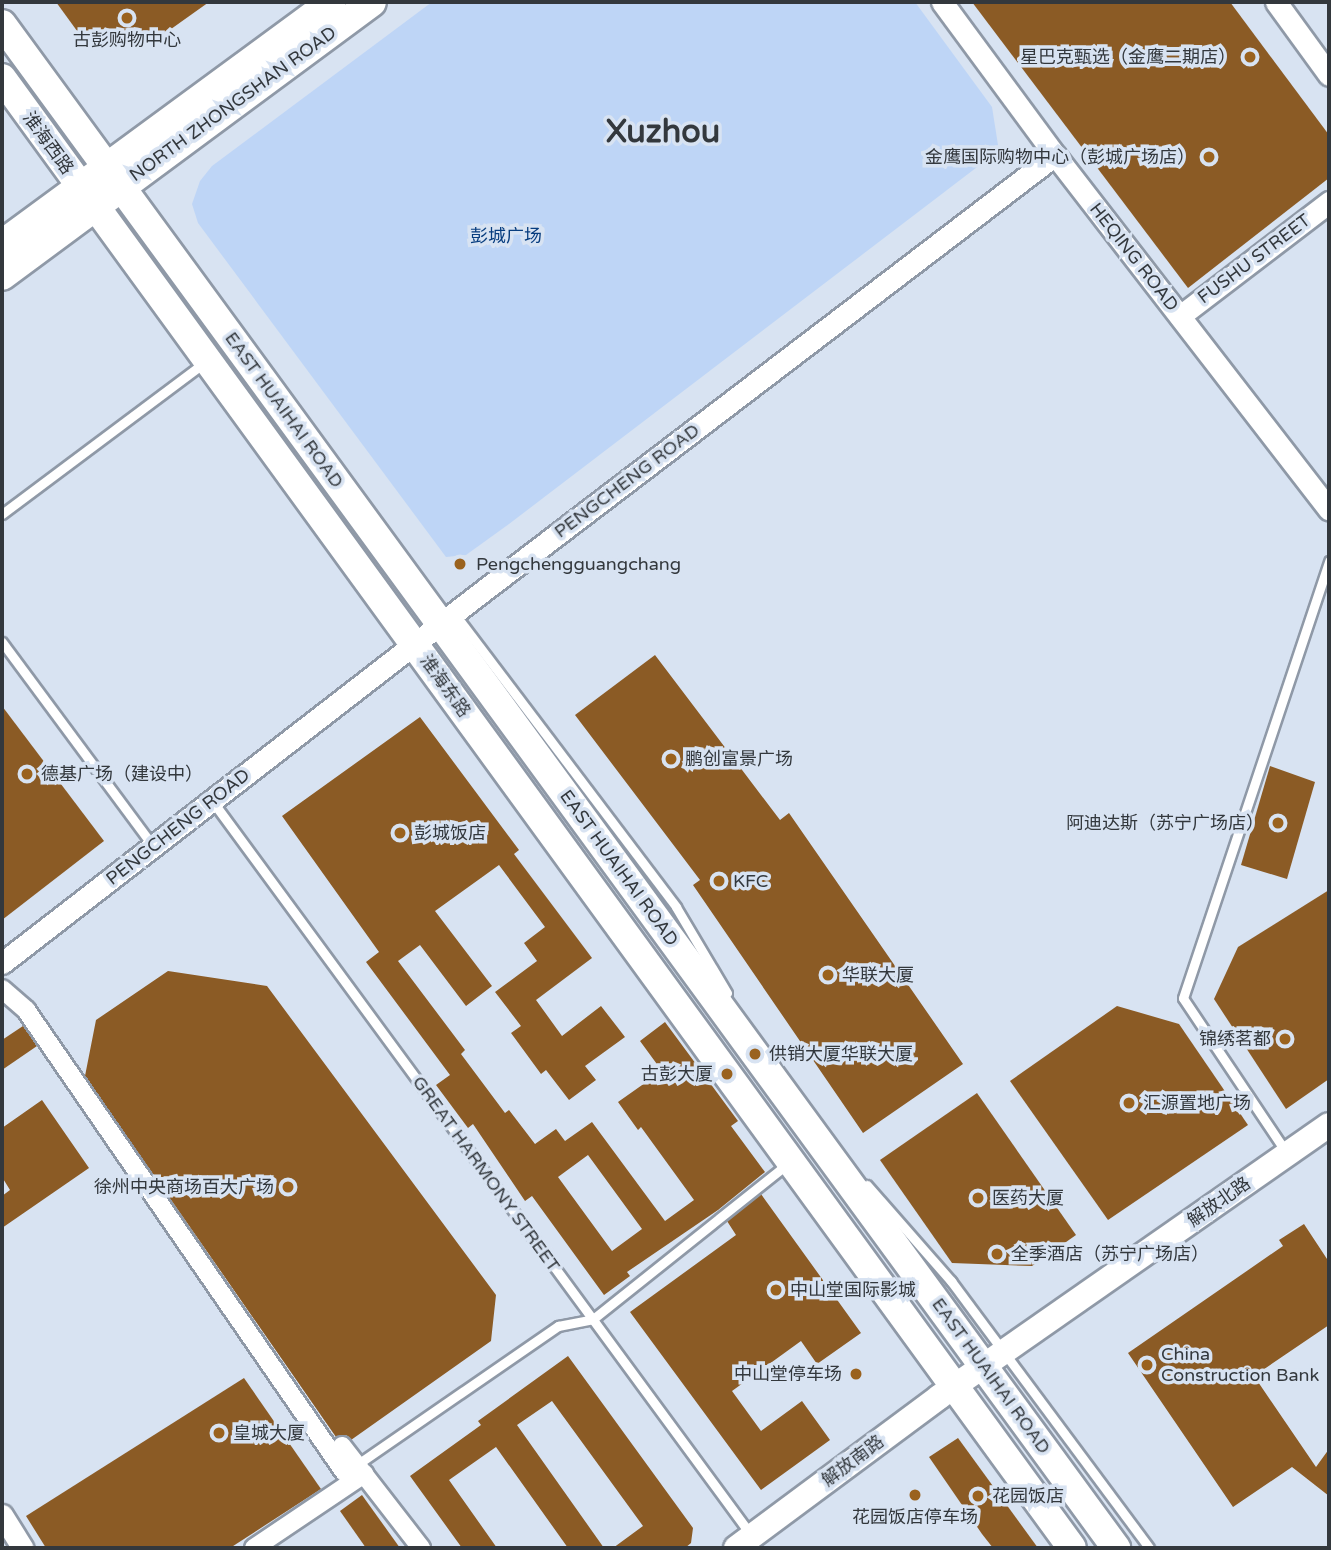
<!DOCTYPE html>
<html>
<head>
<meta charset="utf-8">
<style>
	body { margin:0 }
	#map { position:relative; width:1331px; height:1550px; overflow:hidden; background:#d8e3f2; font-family:"Varela Round","Noto Sans SC",sans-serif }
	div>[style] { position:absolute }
	.green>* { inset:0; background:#bed5f6 }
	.building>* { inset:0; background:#8b5b25 }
	.roads { filter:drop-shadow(2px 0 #8f99a7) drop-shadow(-2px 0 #8f99a7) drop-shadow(0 2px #8f99a7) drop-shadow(0 -2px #8f99a7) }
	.service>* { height:9px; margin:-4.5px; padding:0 4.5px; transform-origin:4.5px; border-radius:4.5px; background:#fff }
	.minor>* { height:18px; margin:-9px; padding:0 9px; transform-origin:9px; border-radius:9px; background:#fff }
	.tertiary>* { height:21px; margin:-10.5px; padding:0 10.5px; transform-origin:10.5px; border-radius:10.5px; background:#fff }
	.secondary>* { height:24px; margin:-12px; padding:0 12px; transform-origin:12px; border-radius:12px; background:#fff }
	.primary>* { height:28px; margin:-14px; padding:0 14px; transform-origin:14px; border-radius:14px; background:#fff }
	.dots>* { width:19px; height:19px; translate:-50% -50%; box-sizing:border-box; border:4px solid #d8e3f2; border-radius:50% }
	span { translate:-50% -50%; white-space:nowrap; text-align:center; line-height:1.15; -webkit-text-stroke:7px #d8e3f2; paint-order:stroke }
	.poi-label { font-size:18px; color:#33383d }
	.right { translate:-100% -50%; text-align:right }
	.left { translate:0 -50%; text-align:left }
	.street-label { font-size:18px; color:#33383d }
	.park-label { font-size:18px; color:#073d7f }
	.town-label { font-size:32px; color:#33383d; font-weight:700 }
	.frame { position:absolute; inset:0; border:4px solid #33383d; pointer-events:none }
</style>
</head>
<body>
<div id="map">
	<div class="green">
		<div style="clip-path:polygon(432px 2px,915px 2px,992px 107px,998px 145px,989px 158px,509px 524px,466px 555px,446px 557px,198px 223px,192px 204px,200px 181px,212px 166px)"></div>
	</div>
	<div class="building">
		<div style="clip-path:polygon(56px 2px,209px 2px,150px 44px,80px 35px)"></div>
		<div style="clip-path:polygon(972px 2px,1230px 2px,1329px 135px,1329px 178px,1188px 288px)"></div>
		<div style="clip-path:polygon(655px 655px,780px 820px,789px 813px,963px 1064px,863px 1133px,693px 885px,700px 880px,575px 715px)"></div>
		<div style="clip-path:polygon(2px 706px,104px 841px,2px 920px)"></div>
		<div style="clip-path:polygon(evenodd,420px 717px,519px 850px,514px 854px,592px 958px,536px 1000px,562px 1036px,601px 1006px,625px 1037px,585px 1066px,596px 1080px,569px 1100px,546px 1070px,541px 1074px,511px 1033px,521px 1026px,495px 992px,537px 961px,524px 943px,545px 927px,499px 865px,435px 911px,492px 986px,466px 1006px,420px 945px,398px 961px,465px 1050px,461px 1054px,505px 1113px,509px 1110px,535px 1144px,556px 1129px,565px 1141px,592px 1122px,665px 1221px,694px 1200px,641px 1127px,638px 1130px,618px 1102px,662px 1071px,640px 1041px,665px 1022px,738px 1121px,731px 1126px,765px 1172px,718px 1210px,627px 1272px,630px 1276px,604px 1295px,532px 1196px,525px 1201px,473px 1124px,468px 1128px,436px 1085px,450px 1075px,366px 962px,379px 952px,282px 816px,420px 717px,588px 1155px,642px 1229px,612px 1251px,558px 1177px,588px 1155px)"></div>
		<div style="clip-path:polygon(1270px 766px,1315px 782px,1287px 879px,1241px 865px)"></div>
		<div style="clip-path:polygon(1329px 890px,1329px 1079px,1286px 1109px,1214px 999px,1238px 947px)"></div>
		<div style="clip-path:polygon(168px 971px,267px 986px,496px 1295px,491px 1341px,351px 1440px,346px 1435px,336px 1437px,85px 1076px,96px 1020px)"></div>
		<div style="clip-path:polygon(1117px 1006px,1179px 1024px,1248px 1125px,1108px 1220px,1010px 1081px)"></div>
		<div style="clip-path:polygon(23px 1026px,37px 1046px,2px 1070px,2px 1040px)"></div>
		<div style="clip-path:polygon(977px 1093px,1076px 1235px,1032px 1266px,952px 1263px,880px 1160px)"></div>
		<div style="clip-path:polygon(42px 1100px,89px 1168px,2px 1228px,2px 1196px,10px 1190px,2px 1177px,2px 1128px)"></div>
		<div style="clip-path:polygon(761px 1194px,861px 1333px,817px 1364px,801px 1341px,732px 1391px,761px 1431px,802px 1401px,830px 1440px,761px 1490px,630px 1312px,736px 1235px,727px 1221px)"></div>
		<div style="clip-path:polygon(1304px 1224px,1329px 1262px,1329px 1325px,1254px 1376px,1316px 1467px,1329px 1449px,1329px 1496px,1292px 1467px,1233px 1507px,1128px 1353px,1283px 1246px,1279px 1240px)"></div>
		<div style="clip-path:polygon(568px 1356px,693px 1528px,691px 1543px,685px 1548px,613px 1548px,643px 1526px,552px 1401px,517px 1425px,604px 1548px,568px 1548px,496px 1447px,449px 1480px,497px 1548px,462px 1548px,410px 1476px,481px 1425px,478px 1421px)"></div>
		<div style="clip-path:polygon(244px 1378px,321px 1489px,230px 1548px,46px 1548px,26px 1516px)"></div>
		<div style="clip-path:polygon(958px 1438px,1038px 1548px,993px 1548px,982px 1534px,929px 1457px)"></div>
		<div style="clip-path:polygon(362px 1495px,400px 1548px,366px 1548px,340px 1511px)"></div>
	</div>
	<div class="roads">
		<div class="service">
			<div style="left:2px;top:514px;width:254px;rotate:-36.8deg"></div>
			<div style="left:454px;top:613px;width:368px;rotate:52.9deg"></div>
			<div style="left:676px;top:907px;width:100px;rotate:59.3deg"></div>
			<div style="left:2px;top:642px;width:252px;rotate:53.5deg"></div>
			<div style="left:213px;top:802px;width:909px;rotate:53.72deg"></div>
			<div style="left:1286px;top:1152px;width:185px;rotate:-123.8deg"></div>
			<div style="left:1183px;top:998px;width:461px;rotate:-71.5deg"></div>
			<div style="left:867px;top:1185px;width:128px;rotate:48.8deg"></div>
			<div style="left:951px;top:1281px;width:332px;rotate:53.4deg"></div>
			<div style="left:355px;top:1466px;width:247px;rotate:-34.6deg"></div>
			<div style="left:558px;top:1326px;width:36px;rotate:-11deg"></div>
			<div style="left:593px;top:1319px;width:241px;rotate:-38.6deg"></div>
			<div style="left:781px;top:1169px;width:9px;rotate:-13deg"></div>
		</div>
		<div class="minor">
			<div style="left:2px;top:989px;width:32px;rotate:41deg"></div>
			<div style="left:26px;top:1010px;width:562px;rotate:55.43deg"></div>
			<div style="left:342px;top:1446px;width:129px;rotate:52.2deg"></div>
			<div style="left:254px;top:1548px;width:133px;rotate:-33.9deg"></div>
		</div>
		<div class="tertiary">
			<div style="left:942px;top:2px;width:190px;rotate:53.6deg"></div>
			<div style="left:1055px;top:155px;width:448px;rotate:52.3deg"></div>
			<div style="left:1276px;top:2px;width:90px;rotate:54deg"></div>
			<div style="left:1180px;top:316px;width:188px;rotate:-37.4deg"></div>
			<div style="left:2px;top:963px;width:598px;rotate:-37.73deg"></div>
			<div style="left:475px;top:597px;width:729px;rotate:-37.31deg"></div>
			<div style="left:2px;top:1515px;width:39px;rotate:58deg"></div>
		</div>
		<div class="secondary">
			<div style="left:736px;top:1548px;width:253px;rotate:-36.6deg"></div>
			<div style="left:939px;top:1397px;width:475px;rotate:-34.9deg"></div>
		</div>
		<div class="primary">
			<div style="left:2px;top:24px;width:1888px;rotate:53.83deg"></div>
			<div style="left:2px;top:78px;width:1818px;rotate:53.95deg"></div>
			<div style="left:2px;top:244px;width:409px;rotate:-36.3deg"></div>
			<div style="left:2px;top:276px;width:460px;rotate:-36.5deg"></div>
		</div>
	</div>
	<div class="dots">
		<div style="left:127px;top:18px;background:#9a621e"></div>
		<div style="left:1250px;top:57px;background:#9a621e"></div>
		<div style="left:1209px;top:157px;background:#9a621e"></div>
		<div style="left:460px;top:564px;background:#9a621e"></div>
		<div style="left:671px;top:759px;background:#9a621e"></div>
		<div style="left:27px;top:774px;background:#9a621e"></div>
		<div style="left:1278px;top:823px;background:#9a621e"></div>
		<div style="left:400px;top:833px;background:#9a621e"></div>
		<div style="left:719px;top:881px;background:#9a621e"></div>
		<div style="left:828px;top:975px;background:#9a621e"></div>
		<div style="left:1285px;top:1039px;background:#9a621e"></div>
		<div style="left:755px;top:1054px;background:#9a621e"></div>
		<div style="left:727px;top:1074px;background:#9a621e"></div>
		<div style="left:1129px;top:1103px;background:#9a621e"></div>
		<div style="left:288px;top:1187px;background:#9a621e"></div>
		<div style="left:978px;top:1198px;background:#9a621e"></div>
		<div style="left:997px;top:1254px;background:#9a621e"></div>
		<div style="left:776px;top:1290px;background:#9a621e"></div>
		<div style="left:1147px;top:1365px;background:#9a621e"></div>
		<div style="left:856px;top:1374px;background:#9a621e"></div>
		<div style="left:219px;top:1433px;background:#9a621e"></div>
		<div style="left:915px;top:1495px;background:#9a621e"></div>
		<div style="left:978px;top:1496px;background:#9a621e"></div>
	</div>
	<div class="poi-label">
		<span style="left:127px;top:40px">古彭购物中心</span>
		<span class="right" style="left:1236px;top:57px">星巴克甄选（金鹰二期店）</span>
		<span class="right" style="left:1195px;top:157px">金鹰国际购物中心（彭城广场店）</span>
		<span class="left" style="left:476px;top:564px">Pengchengguangchang</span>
		<span class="left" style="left:685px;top:759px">鹏创富景广场</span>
		<span class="left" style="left:41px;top:774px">德基广场（建设中）</span>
		<span class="right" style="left:1264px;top:823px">阿迪达斯（苏宁广场店）</span>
		<span class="left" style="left:414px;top:833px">彭城饭店</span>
		<span class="left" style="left:733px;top:881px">KFC</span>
		<span class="left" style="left:842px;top:975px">华联大厦</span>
		<span class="right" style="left:1271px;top:1039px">锦绣茗都</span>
		<span class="left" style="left:769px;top:1054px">供销大厦华联大厦</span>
		<span class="right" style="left:713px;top:1074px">古彭大厦</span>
		<span class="left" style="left:1143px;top:1103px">汇源置地广场</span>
		<span class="right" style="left:274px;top:1187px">徐州中央商场百大广场</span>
		<span class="left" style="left:992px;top:1198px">医药大厦</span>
		<span class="left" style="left:1011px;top:1254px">全季酒店（苏宁广场店）</span>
		<span class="left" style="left:790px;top:1290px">中山堂国际影城</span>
		<span class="left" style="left:1161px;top:1365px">China<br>Construction Bank</span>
		<span class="right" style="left:842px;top:1374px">中山堂停车场</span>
		<span class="left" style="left:233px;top:1433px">皇城大厦</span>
		<span class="left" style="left:992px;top:1496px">花园饭店</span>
		<span style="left:915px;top:1517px">花园饭店停车场</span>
	</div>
	<div class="street-label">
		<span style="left:233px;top:104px;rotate:-36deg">NORTH ZHONGSHAN ROAD</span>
		<span style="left:48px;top:143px;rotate:54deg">淮海西路</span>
		<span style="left:1134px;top:257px;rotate:52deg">HEQING ROAD</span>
		<span style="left:1254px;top:259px;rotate:-37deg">FUSHU STREET</span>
		<span style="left:284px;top:410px;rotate:54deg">EAST HUAIHAI ROAD</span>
		<span style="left:627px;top:481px;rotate:-37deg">PENGCHENG ROAD</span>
		<span style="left:445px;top:686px;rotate:54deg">淮海东路</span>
		<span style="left:178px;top:827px;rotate:-38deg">PENGCHENG ROAD</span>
		<span style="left:619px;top:868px;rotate:54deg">EAST HUAIHAI ROAD</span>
		<span style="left:486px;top:1174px;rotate:54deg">GREAT HARMONY STREET</span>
		<span style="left:1219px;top:1202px;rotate:-35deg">解放北路</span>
		<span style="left:991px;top:1376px;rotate:54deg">EAST HUAIHAI ROAD</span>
		<span style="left:853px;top:1461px;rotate:-37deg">解放南路</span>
	</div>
	<div class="park-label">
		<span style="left:506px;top:236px">彭城广场</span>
	</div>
	<div class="town-label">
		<span style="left:663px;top:132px">Xuzhou</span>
	</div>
	<div class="frame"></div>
</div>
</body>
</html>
